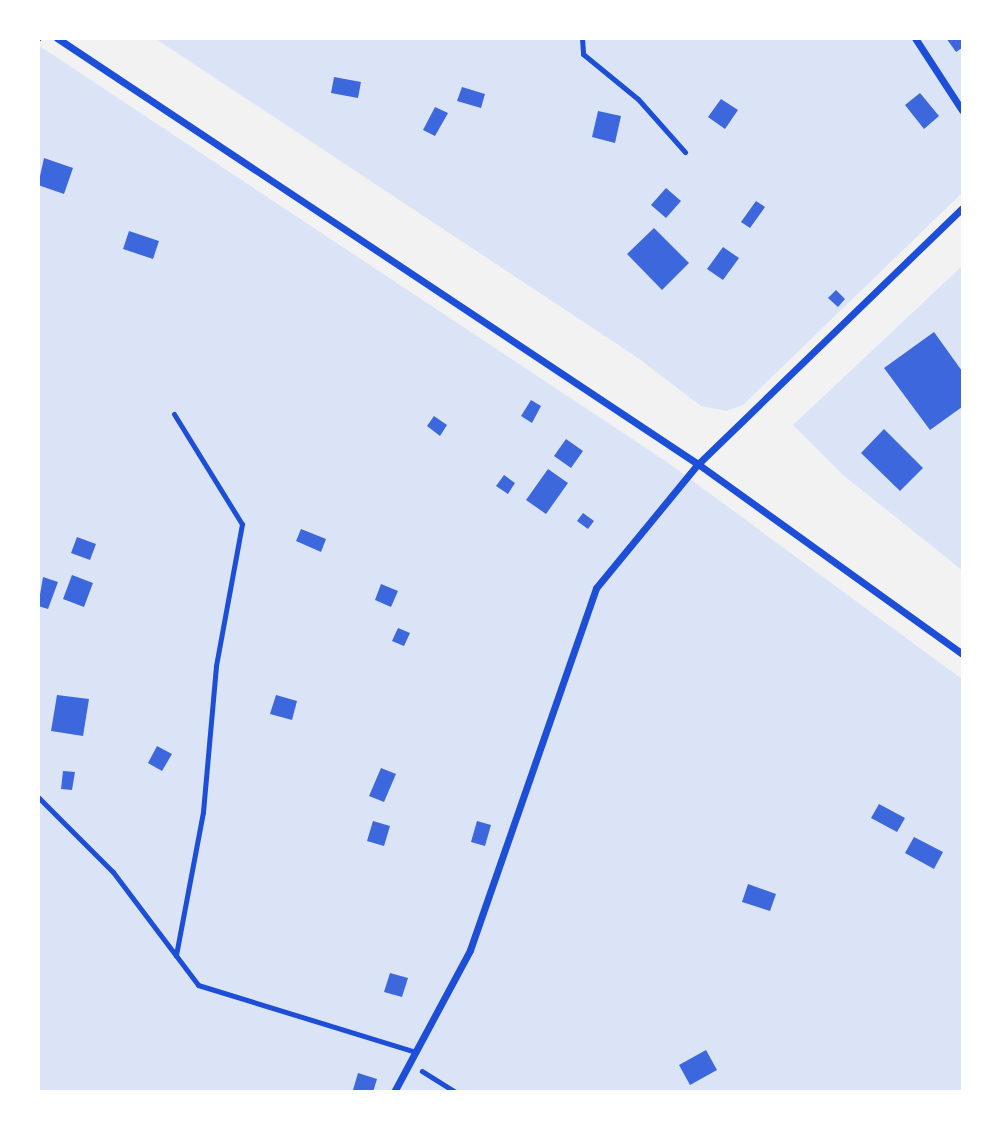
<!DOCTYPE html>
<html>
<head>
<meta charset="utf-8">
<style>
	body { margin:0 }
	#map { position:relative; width:1001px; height:1130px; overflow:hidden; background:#f2f2f2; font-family:"Libre Baskerville",serif }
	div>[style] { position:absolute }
	.green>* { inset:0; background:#dbe4f7 }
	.building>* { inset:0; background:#3d67dc }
	.path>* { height:4.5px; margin:-2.25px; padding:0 2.25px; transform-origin:2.25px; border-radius:2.25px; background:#1d4ed8 }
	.service>* { height:5px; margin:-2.5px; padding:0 2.5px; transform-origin:2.5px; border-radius:2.5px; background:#1d4ed8 }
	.minor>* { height:7px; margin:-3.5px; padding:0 3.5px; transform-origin:3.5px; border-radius:3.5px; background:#1d4ed8 }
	span { translate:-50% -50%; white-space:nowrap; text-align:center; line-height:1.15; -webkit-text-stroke:5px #fff; paint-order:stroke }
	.frame { position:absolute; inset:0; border:40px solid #fff; pointer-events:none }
</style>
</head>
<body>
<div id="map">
	<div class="green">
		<div style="clip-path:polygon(156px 39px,962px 39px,962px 193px,743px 405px,726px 411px,701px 406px,635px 356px)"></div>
		<div style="clip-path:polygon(38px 45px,667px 462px,962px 679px,962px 1091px,39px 1091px)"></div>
		<div style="clip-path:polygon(962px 266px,962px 570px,843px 475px,793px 425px)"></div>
	</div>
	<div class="building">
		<div style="clip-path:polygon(946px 38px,962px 38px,962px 48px,956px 52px)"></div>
		<div style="clip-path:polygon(334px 77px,361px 82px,358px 98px,331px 93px)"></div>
		<div style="clip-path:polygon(462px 87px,485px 94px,481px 108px,457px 101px)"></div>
		<div style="clip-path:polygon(920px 93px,939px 116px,924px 129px,905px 105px)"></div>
		<div style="clip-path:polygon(721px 99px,738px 110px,725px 129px,708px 117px)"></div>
		<div style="clip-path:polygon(435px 107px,448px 113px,435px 136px,423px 130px)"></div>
		<div style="clip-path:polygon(598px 111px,621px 116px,615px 143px,592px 137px)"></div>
		<div style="clip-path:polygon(44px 158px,73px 168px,64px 194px,38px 185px)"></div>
		<div style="clip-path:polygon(666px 188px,681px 201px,666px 218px,651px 205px)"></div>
		<div style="clip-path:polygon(756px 201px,765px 207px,750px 228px,741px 222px)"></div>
		<div style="clip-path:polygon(654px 228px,689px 263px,662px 290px,627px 254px)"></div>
		<div style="clip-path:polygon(129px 231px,159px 241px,153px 259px,123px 249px)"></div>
		<div style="clip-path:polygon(723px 247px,739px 258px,723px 280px,707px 269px)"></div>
		<div style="clip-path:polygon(836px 290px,845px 299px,838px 307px,828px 298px)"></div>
		<div style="clip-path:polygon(934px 332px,962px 371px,962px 407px,930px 430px,884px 368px)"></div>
		<div style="clip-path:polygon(531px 400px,541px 406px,532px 423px,521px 416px)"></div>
		<div style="clip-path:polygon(434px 416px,447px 425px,440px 436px,427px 426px)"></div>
		<div style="clip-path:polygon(884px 429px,923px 468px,900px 491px,861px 453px)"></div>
		<div style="clip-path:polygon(566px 439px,583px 451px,571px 468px,554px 456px)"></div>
		<div style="clip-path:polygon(548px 469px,568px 483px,546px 514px,526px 500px)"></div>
		<div style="clip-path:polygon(504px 475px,515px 483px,508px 494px,496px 486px)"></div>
		<div style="clip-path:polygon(583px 513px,594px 521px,588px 529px,577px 521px)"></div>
		<div style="clip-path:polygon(301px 529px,326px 539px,321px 552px,296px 541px)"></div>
		<div style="clip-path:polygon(77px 537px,96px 544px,90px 560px,71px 553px)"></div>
		<div style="clip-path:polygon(72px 575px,93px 583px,84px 607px,63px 599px)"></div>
		<div style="clip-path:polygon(43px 577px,58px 582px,48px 609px,38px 606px)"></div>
		<div style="clip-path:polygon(381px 584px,398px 591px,391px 607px,375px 600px)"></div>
		<div style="clip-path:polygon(398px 628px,410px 633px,404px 646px,392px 641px)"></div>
		<div style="clip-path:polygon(57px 695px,89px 699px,83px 736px,51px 731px)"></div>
		<div style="clip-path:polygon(276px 695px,297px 701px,292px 720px,270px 714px)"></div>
		<div style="clip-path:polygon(157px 746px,172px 754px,162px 771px,148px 763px)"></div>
		<div style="clip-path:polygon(381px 768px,396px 774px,384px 802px,369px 796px)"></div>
		<div style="clip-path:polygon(63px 771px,75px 772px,72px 790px,61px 789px)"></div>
		<div style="clip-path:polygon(879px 804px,905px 818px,897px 832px,871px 818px)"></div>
		<div style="clip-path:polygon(373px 821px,390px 826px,384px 846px,367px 841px)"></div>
		<div style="clip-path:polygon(477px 821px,491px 825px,485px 846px,471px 842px)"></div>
		<div style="clip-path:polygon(914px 837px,943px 852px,934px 869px,905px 853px)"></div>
		<div style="clip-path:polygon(748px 884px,776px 894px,770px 911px,742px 902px)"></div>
		<div style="clip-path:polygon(390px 973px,408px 978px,402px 997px,384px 992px)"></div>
		<div style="clip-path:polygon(706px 1050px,717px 1070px,690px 1085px,679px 1065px)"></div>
		<div style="clip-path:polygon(358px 1073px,377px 1079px,373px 1092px,353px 1090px)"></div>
	</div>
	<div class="path">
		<div style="left:422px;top:1071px;width:40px;rotate:32deg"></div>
	</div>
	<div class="service">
		<div style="left:582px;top:38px;width:16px;rotate:86deg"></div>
		<div style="left:583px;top:54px;width:71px;rotate:39.3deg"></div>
		<div style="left:638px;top:99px;width:71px;rotate:48.4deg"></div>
		<div style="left:38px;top:39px;width:1px;rotate:-45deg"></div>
		<div style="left:174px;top:414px;width:129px;rotate:58.3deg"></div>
		<div style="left:242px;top:524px;width:144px;rotate:100.4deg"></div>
		<div style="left:216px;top:666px;width:147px;rotate:95.1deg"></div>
		<div style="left:203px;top:812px;width:146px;rotate:100.7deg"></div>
		<div style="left:38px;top:797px;width:106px;rotate:45deg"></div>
		<div style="left:113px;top:872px;width:141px;rotate:53deg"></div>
		<div style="left:198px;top:985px;width:224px;rotate:17.1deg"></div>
	</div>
	<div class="minor">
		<div style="left:57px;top:38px;width:770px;rotate:33.61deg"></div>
		<div style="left:698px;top:464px;width:325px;rotate:35.7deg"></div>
		<div style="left:915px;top:38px;width:86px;rotate:56.9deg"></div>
		<div style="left:394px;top:1092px;width:161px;rotate:-61.8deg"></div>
		<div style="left:470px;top:950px;width:383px;rotate:-70.8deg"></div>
		<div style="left:596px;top:588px;width:161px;rotate:-50.6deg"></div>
		<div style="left:698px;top:464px;width:368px;rotate:-44.1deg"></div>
	</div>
	<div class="frame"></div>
</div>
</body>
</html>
